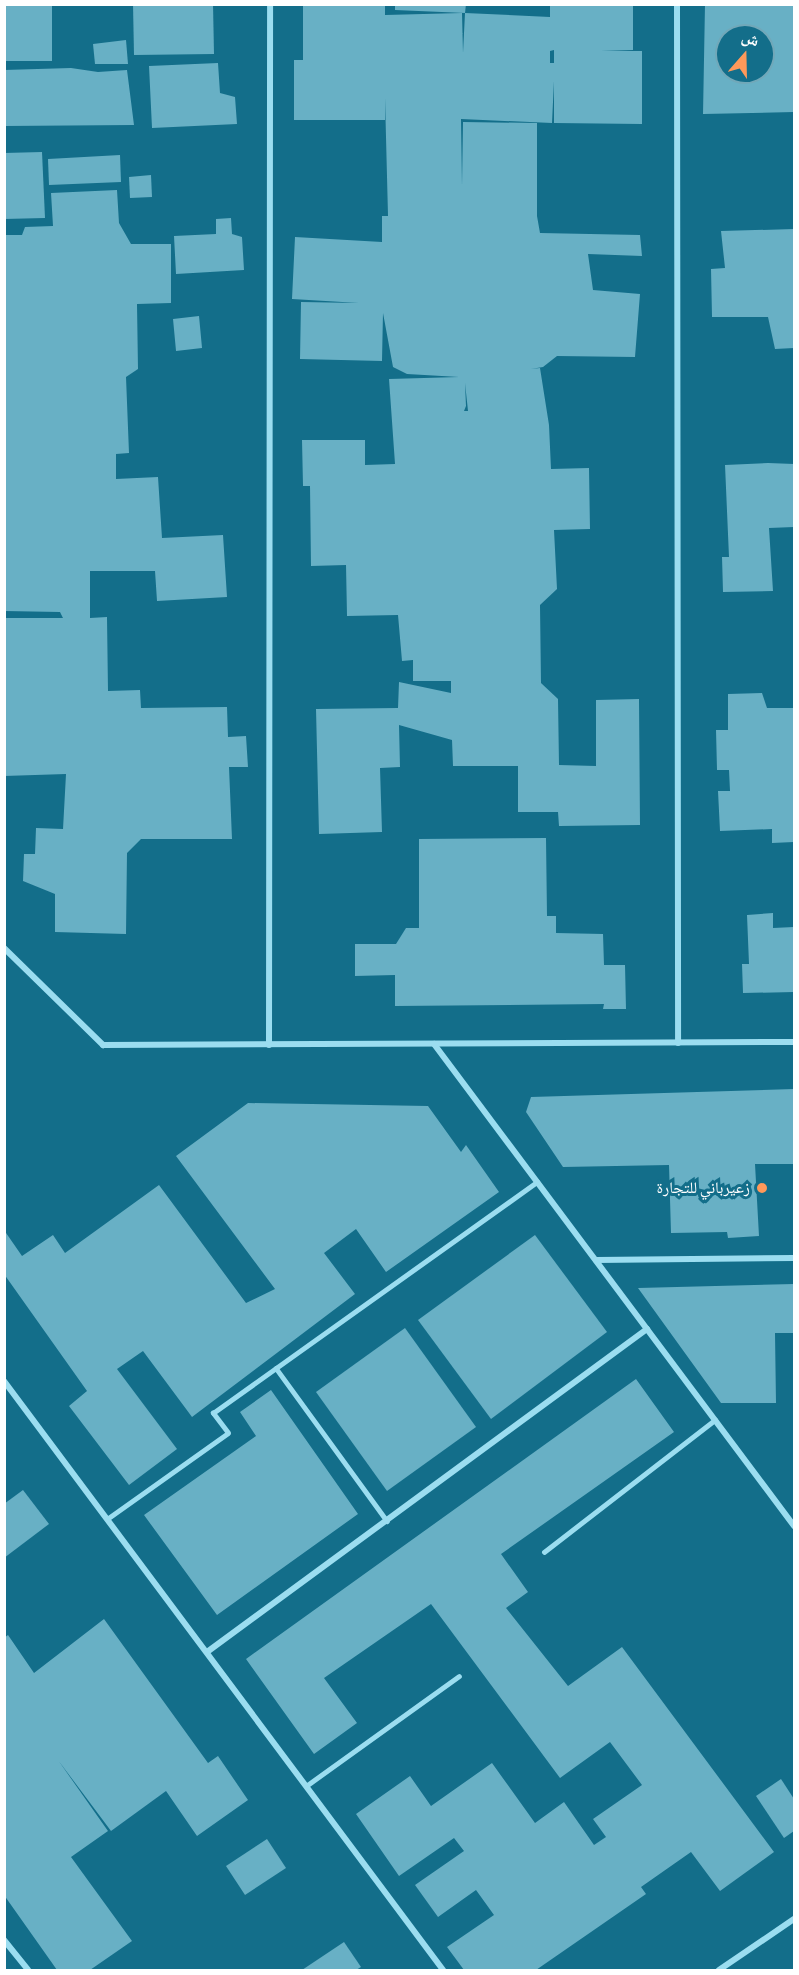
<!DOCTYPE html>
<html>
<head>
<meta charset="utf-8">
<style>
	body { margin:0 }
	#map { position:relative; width:799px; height:1975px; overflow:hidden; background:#136e8a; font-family:"Alegreya Sans","Noto Naskh Arabic",sans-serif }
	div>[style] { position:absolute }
	.building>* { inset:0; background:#68b0c5 }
	.lane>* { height:4.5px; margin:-2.25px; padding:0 2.25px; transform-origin:2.25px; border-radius:2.25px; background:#9bddf0 }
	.street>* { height:6px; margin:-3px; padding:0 3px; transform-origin:3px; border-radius:3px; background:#9bddf0 }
	.dots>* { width:16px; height:16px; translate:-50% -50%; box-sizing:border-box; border:3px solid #136e8a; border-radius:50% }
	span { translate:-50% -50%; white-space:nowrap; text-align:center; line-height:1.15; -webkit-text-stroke:6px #136e8a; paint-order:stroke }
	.poi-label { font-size:16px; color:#fff }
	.right { translate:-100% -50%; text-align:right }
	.frame { position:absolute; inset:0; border:6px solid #fff; pointer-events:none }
	.north { position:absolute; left:715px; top:24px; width:60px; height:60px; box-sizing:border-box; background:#136e8a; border:2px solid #71a8b9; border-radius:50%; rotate:20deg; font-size:16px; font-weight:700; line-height:24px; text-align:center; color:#fff }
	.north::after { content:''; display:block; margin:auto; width:21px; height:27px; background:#ff995a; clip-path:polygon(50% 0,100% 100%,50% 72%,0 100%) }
</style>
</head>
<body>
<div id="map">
	<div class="building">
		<div style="clip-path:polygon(4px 4px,52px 4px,52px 61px,4px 61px)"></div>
		<div style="clip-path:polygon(133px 4px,213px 4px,214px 54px,134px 55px)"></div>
		<div style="clip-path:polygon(evenodd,303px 4px,385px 4px,385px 15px,462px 13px,463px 53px,465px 13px,550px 17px,550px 4px,633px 4px,633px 50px,601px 51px,642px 51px,642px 124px,554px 123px,554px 81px,552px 123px,461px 119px,462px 186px,463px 122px,537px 123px,537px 216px,540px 233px,640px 235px,642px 256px,588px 254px,593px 290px,640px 294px,635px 357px,557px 356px,543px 367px,531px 369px,540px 368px,549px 425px,551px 469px,589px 468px,590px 529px,554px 530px,557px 589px,540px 605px,541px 683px,558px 699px,559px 765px,596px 766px,596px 700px,639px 699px,640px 825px,559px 826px,558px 812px,518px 812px,518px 766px,453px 766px,452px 740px,399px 725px,400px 767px,380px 768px,382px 832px,319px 834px,316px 709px,398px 708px,399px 682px,451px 693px,451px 681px,413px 681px,413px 660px,402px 661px,398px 615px,347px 616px,346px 565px,311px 566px,310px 486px,303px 486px,302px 440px,365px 440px,365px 465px,395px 464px,389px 379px,459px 377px,407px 374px,393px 367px,383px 313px,382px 361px,300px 359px,301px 302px,359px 303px,292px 299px,295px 237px,382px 242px,382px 216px,388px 216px,385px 98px,385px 120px,294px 120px,294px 60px,303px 60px,303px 4px,554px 50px,554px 63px,550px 63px,550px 51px,554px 50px,303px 4px,465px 383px,468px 411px,464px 411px,466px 406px,465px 383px)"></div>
		<div style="clip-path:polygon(395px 4px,466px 4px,465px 13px,395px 10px)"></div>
		<div style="clip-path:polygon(evenodd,705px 4px,794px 4px,794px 112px,703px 114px,705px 4px,727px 36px,763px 36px,763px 72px,727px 72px,727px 36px)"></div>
		<div style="clip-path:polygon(126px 40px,128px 64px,95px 64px,93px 44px)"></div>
		<div style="clip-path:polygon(218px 63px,220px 93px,235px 97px,237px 124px,152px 128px,149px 66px)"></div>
		<div style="clip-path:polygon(71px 68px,98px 72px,127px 70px,134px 125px,4px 126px,4px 70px)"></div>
		<div style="clip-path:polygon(42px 152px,45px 218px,4px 219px,4px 153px)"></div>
		<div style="clip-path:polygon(120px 155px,121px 182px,49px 185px,48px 159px)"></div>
		<div style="clip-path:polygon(151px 175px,152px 197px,130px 198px,129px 177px)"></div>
		<div style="clip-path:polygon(117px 190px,119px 223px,131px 244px,171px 244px,171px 303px,137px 304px,138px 369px,126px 377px,129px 453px,116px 454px,116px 479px,158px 477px,162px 538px,223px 535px,227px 597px,157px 601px,155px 571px,90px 571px,90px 618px,107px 617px,108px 691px,140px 690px,141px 708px,227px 707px,228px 737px,246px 736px,248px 767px,229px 767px,232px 839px,141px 839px,127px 853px,126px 934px,55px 932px,55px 894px,23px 881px,24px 854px,35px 854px,36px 828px,63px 829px,66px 774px,4px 776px,4px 618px,63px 618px,60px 612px,4px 611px,4px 235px,22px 235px,25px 227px,53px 226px,51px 193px)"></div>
		<div style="clip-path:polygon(231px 218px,232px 234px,242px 237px,244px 270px,176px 274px,174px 236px,216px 234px,216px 219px)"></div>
		<div style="clip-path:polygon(794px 229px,794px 348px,775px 349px,768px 317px,712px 317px,711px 269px,725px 268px,721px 231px)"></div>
		<div style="clip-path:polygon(199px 316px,202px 348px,176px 351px,173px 319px)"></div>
		<div style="clip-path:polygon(768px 463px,794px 464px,794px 527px,769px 528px,773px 591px,723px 592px,722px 557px,729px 557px,725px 465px)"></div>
		<div style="clip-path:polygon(762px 693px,767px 708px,794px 708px,794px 842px,772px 843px,772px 829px,720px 831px,718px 791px,730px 791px,729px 770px,717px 770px,716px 730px,728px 730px,728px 694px)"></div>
		<div style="clip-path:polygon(546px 838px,547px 916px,556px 916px,556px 933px,603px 934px,604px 965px,625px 965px,626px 1009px,603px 1009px,604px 1004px,395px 1006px,395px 975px,355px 976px,355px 944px,396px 944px,406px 928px,419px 928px,419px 839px)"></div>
		<div style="clip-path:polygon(773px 913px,773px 928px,794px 927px,794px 992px,743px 993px,742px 964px,749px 964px,747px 915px)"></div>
		<div style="clip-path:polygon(794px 1089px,794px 1164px,755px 1164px,759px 1236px,728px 1238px,727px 1232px,671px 1233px,669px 1165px,563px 1167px,526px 1112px,531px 1097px)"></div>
		<div style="clip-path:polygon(248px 1103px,428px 1106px,461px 1152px,466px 1145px,499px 1192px,386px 1272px,356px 1229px,324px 1253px,355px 1294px,192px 1417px,143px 1351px,117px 1369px,177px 1449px,129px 1485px,69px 1406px,87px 1391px,4px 1274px,4px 1230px,22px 1256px,53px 1235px,65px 1253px,159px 1185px,246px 1303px,275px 1289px,176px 1156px)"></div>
		<div style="clip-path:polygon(535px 1235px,607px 1332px,491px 1419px,418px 1320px)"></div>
		<div style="clip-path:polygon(794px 1284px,794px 1333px,775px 1333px,776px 1403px,721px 1403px,638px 1288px)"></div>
		<div style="clip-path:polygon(405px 1328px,476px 1427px,387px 1491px,316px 1392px)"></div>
		<div style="clip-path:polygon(636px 1379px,674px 1432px,501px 1554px,528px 1592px,506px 1608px,568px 1686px,622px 1647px,774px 1852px,720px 1891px,691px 1852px,641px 1887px,646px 1894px,536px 1970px,464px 1970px,447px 1947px,494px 1915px,476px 1890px,438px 1917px,415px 1885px,464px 1851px,454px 1838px,399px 1876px,356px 1814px,410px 1776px,431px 1806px,492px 1763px,535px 1823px,564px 1802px,594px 1845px,606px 1837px,593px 1819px,642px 1785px,610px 1742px,560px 1778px,431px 1604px,324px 1678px,357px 1723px,314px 1754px,246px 1659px)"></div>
		<div style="clip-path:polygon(271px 1390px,358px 1514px,217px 1615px,144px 1515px,256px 1436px,240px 1412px)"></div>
		<div style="clip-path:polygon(23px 1490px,49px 1524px,4px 1558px,4px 1504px)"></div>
		<div style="clip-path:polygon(104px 1619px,208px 1763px,218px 1756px,248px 1800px,197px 1836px,166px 1791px,111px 1831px,58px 1760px,108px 1831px,71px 1857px,132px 1941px,90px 1970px,57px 1970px,4px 1895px,4px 1638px,8px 1635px,34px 1673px)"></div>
		<div style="clip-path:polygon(781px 1779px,794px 1799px,794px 1831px,784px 1838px,756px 1796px)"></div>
		<div style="clip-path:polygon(267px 1839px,286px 1868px,245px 1895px,226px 1866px)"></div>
		<div style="clip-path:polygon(344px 1942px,361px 1967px,356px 1970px,302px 1970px)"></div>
	</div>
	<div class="lane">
		<div style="left:276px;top:1368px;width:189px;rotate:54deg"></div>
		<div style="left:107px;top:1519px;width:148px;rotate:-35.4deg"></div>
		<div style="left:228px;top:1433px;width:25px;rotate:-127deg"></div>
		<div style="left:213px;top:1413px;width:398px;rotate:-35.5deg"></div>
		<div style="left:544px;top:1552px;width:216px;rotate:-37.7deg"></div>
		<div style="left:306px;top:1786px;width:188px;rotate:-35.7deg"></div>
	</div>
	<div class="street">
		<div style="left:677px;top:4px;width:1039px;rotate:89.94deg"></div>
		<div style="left:4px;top:948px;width:139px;rotate:44.4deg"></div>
		<div style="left:103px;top:1045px;width:691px;rotate:-0.25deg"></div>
		<div style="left:434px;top:1044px;width:602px;rotate:53.24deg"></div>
		<div style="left:269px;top:1045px;width:1041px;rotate:-89.94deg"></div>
		<div style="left:596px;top:1260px;width:198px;rotate:-0.6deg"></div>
		<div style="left:4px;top:1381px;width:735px;rotate:53.3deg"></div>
		<div style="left:207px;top:1652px;width:546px;rotate:-36.28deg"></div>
		<div style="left:4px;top:1940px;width:38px;rotate:51deg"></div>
		<div style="left:719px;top:1970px;width:91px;rotate:-34.2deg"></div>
	</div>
	<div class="dots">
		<div style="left:762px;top:1188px;background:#ff995a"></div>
	</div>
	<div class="poi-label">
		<span class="right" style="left:750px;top:1188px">زعيرباني للتجارة</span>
	</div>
	<div class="frame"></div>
	<div class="north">ش</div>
</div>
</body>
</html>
